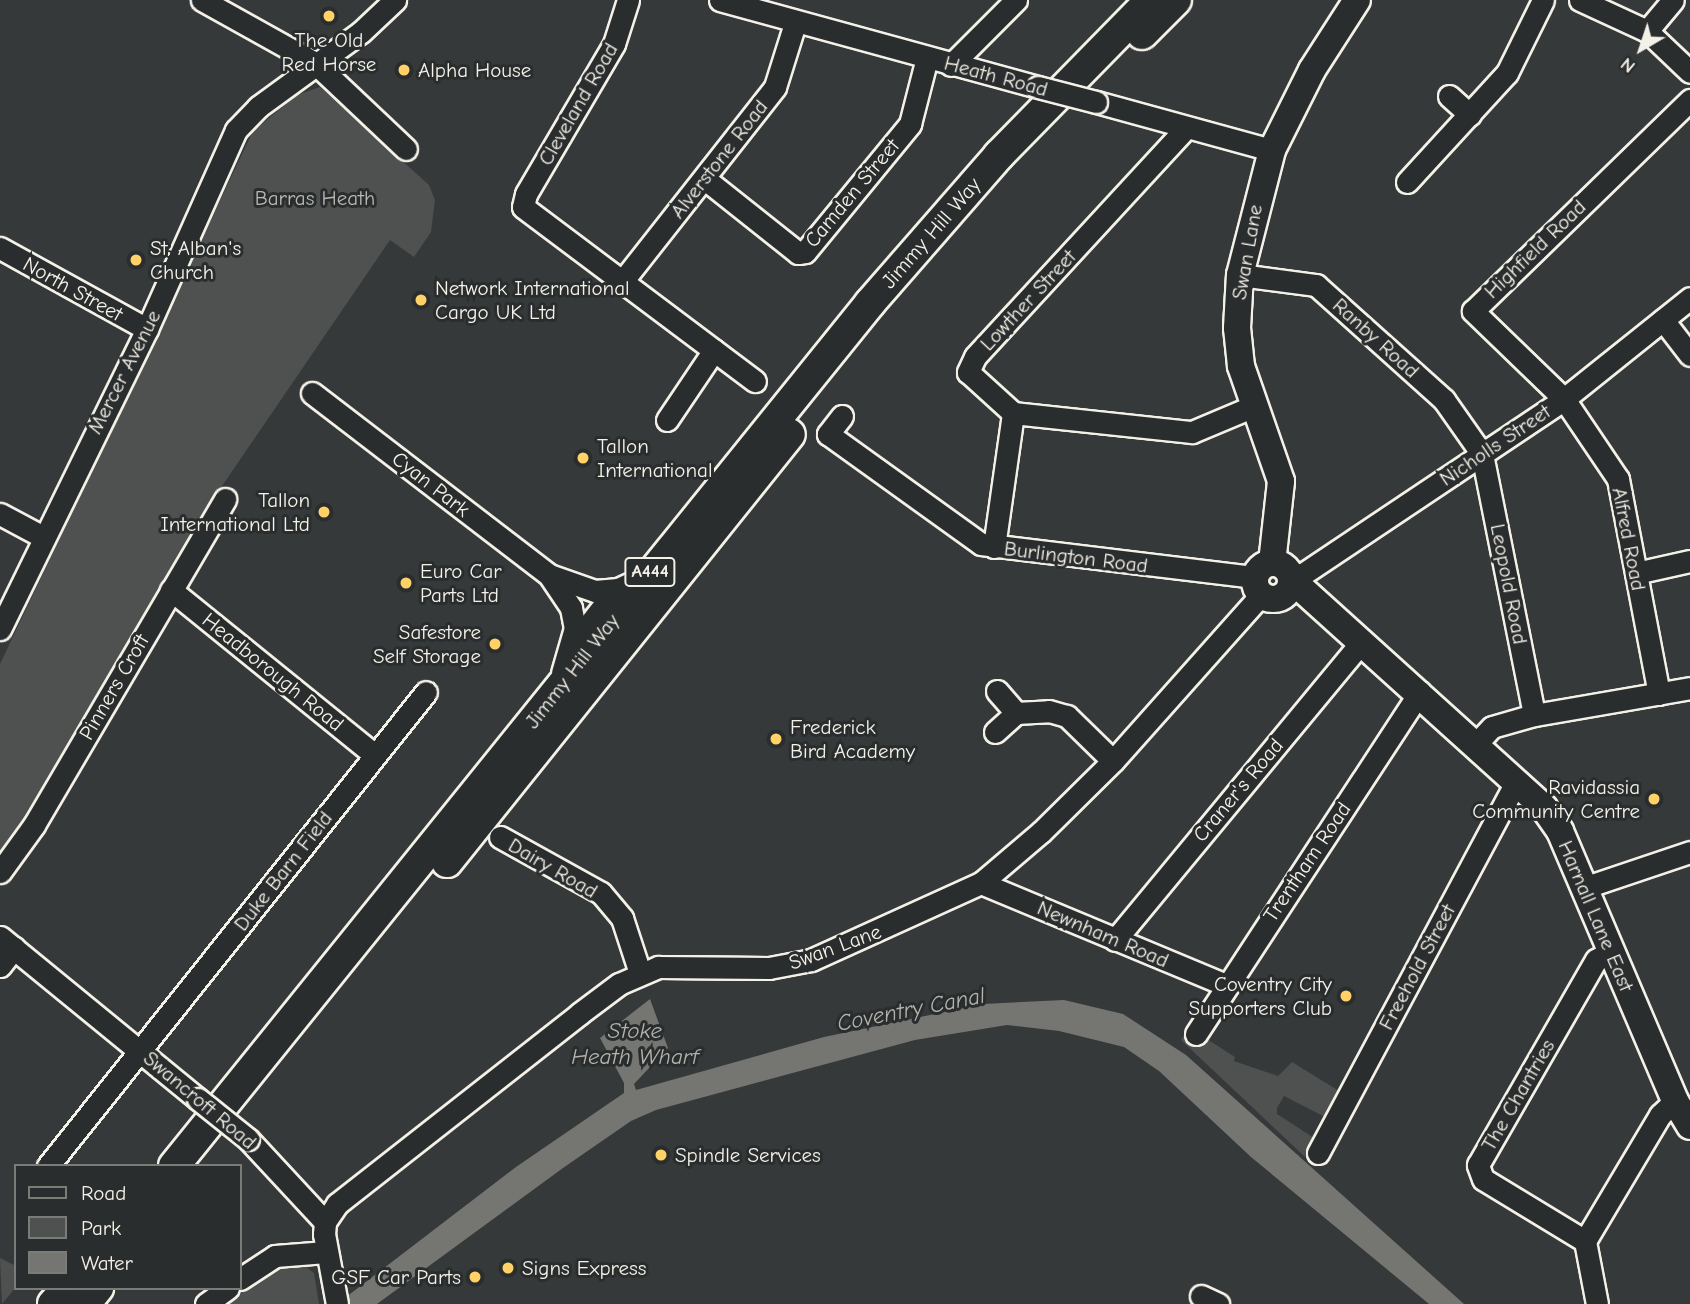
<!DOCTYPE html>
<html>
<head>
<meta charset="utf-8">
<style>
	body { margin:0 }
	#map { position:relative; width:1690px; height:1304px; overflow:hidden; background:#363939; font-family:"Comic Neue",sans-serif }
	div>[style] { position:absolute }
	.green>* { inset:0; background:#4e514f }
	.water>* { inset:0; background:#757572 }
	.roads { filter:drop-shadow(2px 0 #f4f1e8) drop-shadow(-2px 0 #f4f1e8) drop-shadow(0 2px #f4f1e8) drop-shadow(0 -2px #f4f1e8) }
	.minor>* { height:21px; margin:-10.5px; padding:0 10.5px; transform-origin:10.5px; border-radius:10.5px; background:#2a2d2e }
	.major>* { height:26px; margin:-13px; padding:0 13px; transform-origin:13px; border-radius:13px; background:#2a2d2e }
	.major>.ring { margin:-13px; padding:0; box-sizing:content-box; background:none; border:26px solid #2a2d2e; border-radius:50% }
	.highway>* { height:30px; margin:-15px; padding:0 15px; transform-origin:15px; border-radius:15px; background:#2a2d2e }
	.bridges { filter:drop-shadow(2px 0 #f4f1e8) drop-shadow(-2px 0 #f4f1e8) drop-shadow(0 2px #f4f1e8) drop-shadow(0 -2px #f4f1e8) }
	.minor-bridge>* { height:21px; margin:-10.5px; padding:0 10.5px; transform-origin:10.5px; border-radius:10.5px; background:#2a2d2e }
	.dots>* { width:19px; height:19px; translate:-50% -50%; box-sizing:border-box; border:4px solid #2a2d2e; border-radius:50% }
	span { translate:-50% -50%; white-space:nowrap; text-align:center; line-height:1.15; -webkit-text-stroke:6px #2a2d2e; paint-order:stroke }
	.shield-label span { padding:2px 5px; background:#2a2d2e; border:2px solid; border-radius:5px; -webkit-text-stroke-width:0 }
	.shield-label { font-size:19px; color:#f4f1e8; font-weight:700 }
	.poi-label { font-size:21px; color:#f4f1e8 }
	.left { translate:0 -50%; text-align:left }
	.right { translate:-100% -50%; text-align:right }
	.street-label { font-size:21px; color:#f4f1e8 }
	.park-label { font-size:21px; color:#bab9b2 }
	.water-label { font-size:23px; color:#b4b3ad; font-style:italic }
	.legend { position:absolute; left:14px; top:1164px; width:228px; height:126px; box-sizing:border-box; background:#2a2d2e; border:2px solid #7b7b78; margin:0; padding:9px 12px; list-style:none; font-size:21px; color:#f4f1e8 }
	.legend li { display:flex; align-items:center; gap:14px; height:35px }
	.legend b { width:35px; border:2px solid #7b7b78 }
	.north { position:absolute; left:1606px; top:14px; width:70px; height:70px; -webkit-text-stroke:5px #2a2d2e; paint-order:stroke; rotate:219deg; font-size:19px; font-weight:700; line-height:28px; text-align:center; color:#f4f1e8 }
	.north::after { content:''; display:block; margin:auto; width:24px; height:32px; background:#f4f1e8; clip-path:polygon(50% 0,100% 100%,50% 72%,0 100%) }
</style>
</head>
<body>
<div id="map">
	<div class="green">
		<div style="clip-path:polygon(320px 87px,429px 185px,435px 200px,431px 232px,414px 257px,390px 240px,222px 486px,0 861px,0 664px,253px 131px,297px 95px)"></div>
		<div style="clip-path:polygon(1188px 1027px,1235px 1057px,1234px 1061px,1278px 1076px,1292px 1062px,1339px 1091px,1325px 1117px,1284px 1096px,1277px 1108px,1277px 1114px,1314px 1138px,1305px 1157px,1181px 1040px)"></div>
		<div style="clip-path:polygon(0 1258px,16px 1266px,16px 1287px,2px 1304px)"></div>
		<div style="clip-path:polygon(297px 1260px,314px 1273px,319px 1304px,221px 1304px,275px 1265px)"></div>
	</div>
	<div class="water">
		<div style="clip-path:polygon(650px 999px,668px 1048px,634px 1084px,636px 1090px,824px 1037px,983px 1004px,1064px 1000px,1123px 1014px,1186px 1055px,1464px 1304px,1429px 1304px,1251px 1157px,1159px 1071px,1124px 1047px,1059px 1031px,1007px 1025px,915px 1040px,656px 1110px,631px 1121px,563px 1168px,377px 1304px,337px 1304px,516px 1167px,624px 1093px,624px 1083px,600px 1038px)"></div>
	</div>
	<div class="roads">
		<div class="minor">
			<div style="left:202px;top:0;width:129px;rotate:29.1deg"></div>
			<div style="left:315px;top:63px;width:125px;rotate:43.4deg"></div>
			<div style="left:628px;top:0;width:46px;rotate:107.7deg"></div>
			<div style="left:614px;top:44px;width:174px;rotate:120.4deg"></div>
			<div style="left:526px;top:194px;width:13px;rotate:103deg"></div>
			<div style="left:523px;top:207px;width:290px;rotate:36.9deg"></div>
			<div style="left:720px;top:0;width:330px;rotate:15.3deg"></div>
			<div style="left:1580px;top:0;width:74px;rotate:24.8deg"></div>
			<div style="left:1647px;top:31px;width:59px;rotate:43.6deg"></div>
			<div style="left:1647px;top:31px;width:40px;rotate:-50deg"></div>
			<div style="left:951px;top:65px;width:92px;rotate:-45deg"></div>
			<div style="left:1449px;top:96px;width:28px;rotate:42deg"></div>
			<div style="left:1096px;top:102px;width:182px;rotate:15.3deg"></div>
			<div style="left:1186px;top:128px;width:311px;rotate:132.7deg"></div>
			<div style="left:975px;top:357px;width:17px;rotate:115deg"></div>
			<div style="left:968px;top:372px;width:61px;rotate:42.3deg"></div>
			<div style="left:1013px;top:413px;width:180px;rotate:6.1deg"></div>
			<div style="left:1192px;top:432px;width:67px;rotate:-22.8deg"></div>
			<div style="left:705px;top:179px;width:119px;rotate:38.5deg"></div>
			<div style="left:798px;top:253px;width:7px;rotate:-8deg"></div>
			<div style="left:805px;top:252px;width:166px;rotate:-50.6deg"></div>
			<div style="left:910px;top:124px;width:68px;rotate:-75.6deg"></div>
			<div style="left:1407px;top:182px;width:148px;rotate:-47.5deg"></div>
			<div style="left:1507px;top:73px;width:81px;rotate:-63.7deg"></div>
			<div style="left:0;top:248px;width:168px;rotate:28.9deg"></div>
			<div style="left:1240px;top:275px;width:77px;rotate:7.5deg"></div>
			<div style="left:1316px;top:285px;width:172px;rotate:41.9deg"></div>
			<div style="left:1444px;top:400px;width:66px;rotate:54.9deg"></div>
			<div style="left:1482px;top:454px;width:266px;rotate:78.7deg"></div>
			<div style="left:621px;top:283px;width:249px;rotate:-51.8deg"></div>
			<div style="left:775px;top:87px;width:67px;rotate:-72.6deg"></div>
			<div style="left:1663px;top:320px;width:44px;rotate:52.4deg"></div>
			<div style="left:312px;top:393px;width:299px;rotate:37.5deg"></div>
			<div style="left:549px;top:575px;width:49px;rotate:19.2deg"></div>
			<div style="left:595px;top:591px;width:23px;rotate:-5deg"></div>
			<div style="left:618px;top:589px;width:29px;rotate:-25deg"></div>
			<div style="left:842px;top:416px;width:23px;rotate:128deg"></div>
			<div style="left:828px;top:434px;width:188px;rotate:35.7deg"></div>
			<div style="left:981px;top:544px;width:276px;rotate:6.9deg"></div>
			<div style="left:667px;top:420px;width:84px;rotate:-56.1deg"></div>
			<div style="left:0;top:514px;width:49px;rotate:28.1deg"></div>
			<div style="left:994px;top:547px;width:135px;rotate:-81.9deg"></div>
			<div style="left:1636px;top:573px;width:55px;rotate:-12.5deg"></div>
			<div style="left:1291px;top:575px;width:12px;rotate:-5deg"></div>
			<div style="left:1303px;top:574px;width:314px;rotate:-33.8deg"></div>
			<div style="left:1564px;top:399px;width:161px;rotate:-38.7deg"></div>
			<div style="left:551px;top:578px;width:36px;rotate:56deg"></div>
			<div style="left:571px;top:608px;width:20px;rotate:79deg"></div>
			<div style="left:575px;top:628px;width:47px;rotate:106.1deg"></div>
			<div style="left:171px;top:590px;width:262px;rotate:39deg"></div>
			<div style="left:0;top:629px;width:334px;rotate:-63.9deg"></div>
			<div style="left:147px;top:329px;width:218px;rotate:-65.9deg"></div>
			<div style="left:236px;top:130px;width:32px;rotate:-46deg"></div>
			<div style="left:258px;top:107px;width:127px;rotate:-36.1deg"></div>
			<div style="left:361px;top:32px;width:47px;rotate:-43.3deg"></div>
			<div style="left:573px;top:645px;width:57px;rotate:-52.1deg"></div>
			<div style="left:608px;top:600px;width:21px;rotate:-37deg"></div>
			<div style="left:997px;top:691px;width:29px;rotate:49deg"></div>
			<div style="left:1659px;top:694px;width:219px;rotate:-100.8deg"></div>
			<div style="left:1618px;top:479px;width:97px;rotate:-124deg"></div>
			<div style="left:1564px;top:399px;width:127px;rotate:-136deg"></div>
			<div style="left:1473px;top:311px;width:303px;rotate:-44.2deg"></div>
			<div style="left:995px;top:732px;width:28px;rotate:-42deg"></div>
			<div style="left:1016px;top:713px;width:33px;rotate:-3deg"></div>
			<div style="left:1049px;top:711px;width:19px;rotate:16deg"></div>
			<div style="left:1067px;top:716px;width:64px;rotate:44.4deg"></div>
			<div style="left:1476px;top:744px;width:23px;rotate:-47deg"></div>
			<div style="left:1492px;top:727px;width:44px;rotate:-15.9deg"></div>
			<div style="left:1534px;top:715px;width:158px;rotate:-9.8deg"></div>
			<div style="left:500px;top:837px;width:115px;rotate:29deg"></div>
			<div style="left:601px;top:893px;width:33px;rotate:50deg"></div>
			<div style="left:622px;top:918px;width:58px;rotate:71.9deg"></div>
			<div style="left:0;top:872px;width:58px;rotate:-54.1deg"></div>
			<div style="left:34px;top:825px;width:378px;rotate:-59.6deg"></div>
			<div style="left:981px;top:883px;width:265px;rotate:22.6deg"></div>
			<div style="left:1583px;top:888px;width:113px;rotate:-18.6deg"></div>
			<div style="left:0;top:937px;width:256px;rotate:39.3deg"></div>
			<div style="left:1115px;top:940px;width:388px;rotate:-50.4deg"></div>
			<div style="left:0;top:966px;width:23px;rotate:-52deg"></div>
			<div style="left:1196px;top:1034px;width:409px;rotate:-56.8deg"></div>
			<div style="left:248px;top:1139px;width:113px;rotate:47.1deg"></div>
			<div style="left:1318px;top:1153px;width:422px;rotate:-61.9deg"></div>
			<div style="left:48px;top:1166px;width:606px;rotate:-51.43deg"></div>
			<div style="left:1585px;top:1241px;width:119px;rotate:-148.7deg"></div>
			<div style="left:1483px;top:1179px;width:15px;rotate:-110deg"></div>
			<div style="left:1478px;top:1165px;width:237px;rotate:-60.1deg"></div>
			<div style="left:1596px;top:960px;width:17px;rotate:-31deg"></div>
			<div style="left:240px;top:1279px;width:42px;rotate:-33.3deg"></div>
			<div style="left:275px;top:1256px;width:51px;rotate:-4.5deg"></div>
			<div style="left:1201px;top:1296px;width:19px;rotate:25deg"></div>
			<div style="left:206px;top:1304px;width:27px;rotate:-36deg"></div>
			<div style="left:337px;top:1304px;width:71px;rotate:-100.5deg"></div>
			<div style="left:324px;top:1234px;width:12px;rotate:-85deg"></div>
			<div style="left:325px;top:1222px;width:22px;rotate:-56deg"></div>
			<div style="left:337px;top:1204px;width:308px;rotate:-38.1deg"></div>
			<div style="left:579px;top:1014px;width:50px;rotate:-36.9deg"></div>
			<div style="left:619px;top:984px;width:43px;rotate:-23.6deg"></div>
			<div style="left:658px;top:967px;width:111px;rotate:0.5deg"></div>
			<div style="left:769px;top:968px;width:43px;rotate:-10.8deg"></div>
			<div style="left:811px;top:960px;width:187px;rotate:-24.4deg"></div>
			<div style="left:981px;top:883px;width:79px;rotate:-40.4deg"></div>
			<div style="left:1041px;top:832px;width:101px;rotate:-44.6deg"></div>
			<div style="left:1113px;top:761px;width:222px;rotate:-48.3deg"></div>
			<div style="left:1597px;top:1304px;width:64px;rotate:-100.8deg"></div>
			<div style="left:1585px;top:1241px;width:147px;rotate:-59.2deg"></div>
			<div style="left:1660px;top:1115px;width:21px;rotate:-43deg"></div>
		</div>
		<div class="major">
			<div class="ring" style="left:1255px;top:563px;width:10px;height:10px"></div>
			<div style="left:1272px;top:563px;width:82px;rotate:-83.7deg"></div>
			<div style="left:1281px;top:481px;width:122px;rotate:-109.2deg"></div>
			<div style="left:1241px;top:366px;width:38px;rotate:-96deg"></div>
			<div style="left:1237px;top:328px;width:53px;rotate:-86.8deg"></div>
			<div style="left:1240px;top:275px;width:129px;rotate:-75.6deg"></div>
			<div style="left:1272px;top:150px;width:89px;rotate:-63.4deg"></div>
			<div style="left:1312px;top:70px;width:83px;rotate:-57.3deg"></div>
			<div style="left:1292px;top:580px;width:340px;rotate:42.1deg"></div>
			<div style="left:1544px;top:808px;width:28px;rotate:55deg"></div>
			<div style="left:1560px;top:831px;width:293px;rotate:66.9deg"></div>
			<div style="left:1675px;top:1101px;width:29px;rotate:59deg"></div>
		</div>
		<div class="highway">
			<div style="left:1142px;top:34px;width:48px;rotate:-45deg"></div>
			<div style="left:447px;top:862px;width:548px;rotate:-51.29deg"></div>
			<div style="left:174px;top:1166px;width:1109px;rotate:-51.11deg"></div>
			<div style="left:870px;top:303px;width:196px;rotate:-48.9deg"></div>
			<div style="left:999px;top:155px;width:217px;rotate:-45.6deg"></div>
			<div style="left:53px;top:1304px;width:22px;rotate:-47deg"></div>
			<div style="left:85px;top:1304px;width:21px;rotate:-51deg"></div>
		</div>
	</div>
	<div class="bridges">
		<div class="minor-bridge">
			<div style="left:1038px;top:87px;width:60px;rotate:14.5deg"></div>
			<div style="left:198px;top:1099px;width:64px;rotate:38.7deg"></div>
		</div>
	</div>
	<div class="dots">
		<div style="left:329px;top:16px;background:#ffd166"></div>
		<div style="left:404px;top:70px;background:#ffd166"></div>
		<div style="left:136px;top:260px;background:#ffd166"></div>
		<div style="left:421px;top:300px;background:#ffd166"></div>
		<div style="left:583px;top:458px;background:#ffd166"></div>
		<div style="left:324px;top:512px;background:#ffd166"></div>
		<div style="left:406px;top:583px;background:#ffd166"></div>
		<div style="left:495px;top:644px;background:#ffd166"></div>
		<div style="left:776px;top:739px;background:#ffd166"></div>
		<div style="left:1654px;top:799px;background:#ffd166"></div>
		<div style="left:1346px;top:996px;background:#ffd166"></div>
		<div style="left:661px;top:1155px;background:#ffd166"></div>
		<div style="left:508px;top:1268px;background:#ffd166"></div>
		<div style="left:475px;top:1277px;background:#ffd166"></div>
	</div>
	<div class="shield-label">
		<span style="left:650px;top:572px">A444</span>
	</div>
	<div class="poi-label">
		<span style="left:329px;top:52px">The Old<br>Red Horse</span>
		<span class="left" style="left:418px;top:70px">Alpha House</span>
		<span class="left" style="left:150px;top:260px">St. Alban's<br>Church</span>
		<span class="left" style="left:435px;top:300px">Network International<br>Cargo UK Ltd</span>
		<span class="left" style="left:597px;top:458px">Tallon<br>International</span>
		<span class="right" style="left:310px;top:512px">Tallon<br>International Ltd</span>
		<span class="left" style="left:420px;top:583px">Euro Car<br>Parts Ltd</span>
		<span class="right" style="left:481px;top:644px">Safestore<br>Self Storage</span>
		<span class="left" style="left:790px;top:739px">Frederick<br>Bird Academy</span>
		<span class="right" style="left:1640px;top:799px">Ravidassia<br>Community Centre</span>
		<span class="right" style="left:1332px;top:996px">Coventry City<br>Supporters Club</span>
		<span class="left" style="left:675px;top:1155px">Spindle Services</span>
		<span class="left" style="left:522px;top:1268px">Signs Express</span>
		<span class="right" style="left:461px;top:1277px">GSF Car Parts</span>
	</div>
	<div class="street-label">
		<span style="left:996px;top:76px;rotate:15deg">Heath Road</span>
		<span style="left:578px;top:104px;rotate:-60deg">Cleveland Road</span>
		<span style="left:719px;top:159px;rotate:-52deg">Alverstone Road</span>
		<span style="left:852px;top:193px;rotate:-50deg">Camden Street</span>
		<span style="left:931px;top:233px;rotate:-49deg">Jimmy Hill Way</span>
		<span style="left:1535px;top:249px;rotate:-44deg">Highfield Road</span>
		<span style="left:1247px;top:252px;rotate:-80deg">Swan Lane</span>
		<span style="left:73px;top:289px;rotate:29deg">North Street</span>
		<span style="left:1028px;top:300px;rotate:-47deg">Lowther Street</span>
		<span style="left:1376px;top:338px;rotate:42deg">Ranby Road</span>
		<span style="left:124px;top:372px;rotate:-63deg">Mercer Avenue</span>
		<span style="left:1495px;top:445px;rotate:-34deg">Nicholls Street</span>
		<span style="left:431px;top:484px;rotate:38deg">Cyan Park</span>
		<span style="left:1629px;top:539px;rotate:79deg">Alfred Road</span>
		<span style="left:1076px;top:557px;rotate:7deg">Burlington Road</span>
		<span style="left:1509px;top:584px;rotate:79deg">Leopold Road</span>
		<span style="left:572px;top:671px;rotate:-52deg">Jimmy Hill Way</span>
		<span style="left:273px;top:672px;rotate:39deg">Headborough Road</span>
		<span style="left:114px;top:687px;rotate:-60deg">Pinners Croft</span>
		<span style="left:1238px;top:790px;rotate:-50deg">Craner's Road</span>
		<span style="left:1307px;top:862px;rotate:-56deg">Trentham Road</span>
		<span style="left:553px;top:868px;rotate:30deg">Dairy Road</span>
		<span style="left:283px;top:871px;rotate:-52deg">Duke Barn Field</span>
		<span style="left:1596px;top:916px;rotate:67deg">Harnall Lane East</span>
		<span style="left:1103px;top:934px;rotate:23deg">Newnham Road</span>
		<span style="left:835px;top:947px;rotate:-20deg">Swan Lane</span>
		<span style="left:1417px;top:967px;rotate:-62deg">Freehold Street</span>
		<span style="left:1518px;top:1095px;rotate:-60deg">The Chantries</span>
		<span style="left:200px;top:1100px;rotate:40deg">Swancroft Road</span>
	</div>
	<div class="park-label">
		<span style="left:315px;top:198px">Barras Heath</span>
	</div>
	<div class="water-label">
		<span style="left:911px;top:1010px;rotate:-11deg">Coventry Canal</span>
		<span style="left:635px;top:1044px">Stoke<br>Heath Wharf</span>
	</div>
	<ul class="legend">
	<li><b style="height:9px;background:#2a2d2e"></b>Road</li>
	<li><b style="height:19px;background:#4e514f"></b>Park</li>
	<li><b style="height:19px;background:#757572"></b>Water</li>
	</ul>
	<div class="north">N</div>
</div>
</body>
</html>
